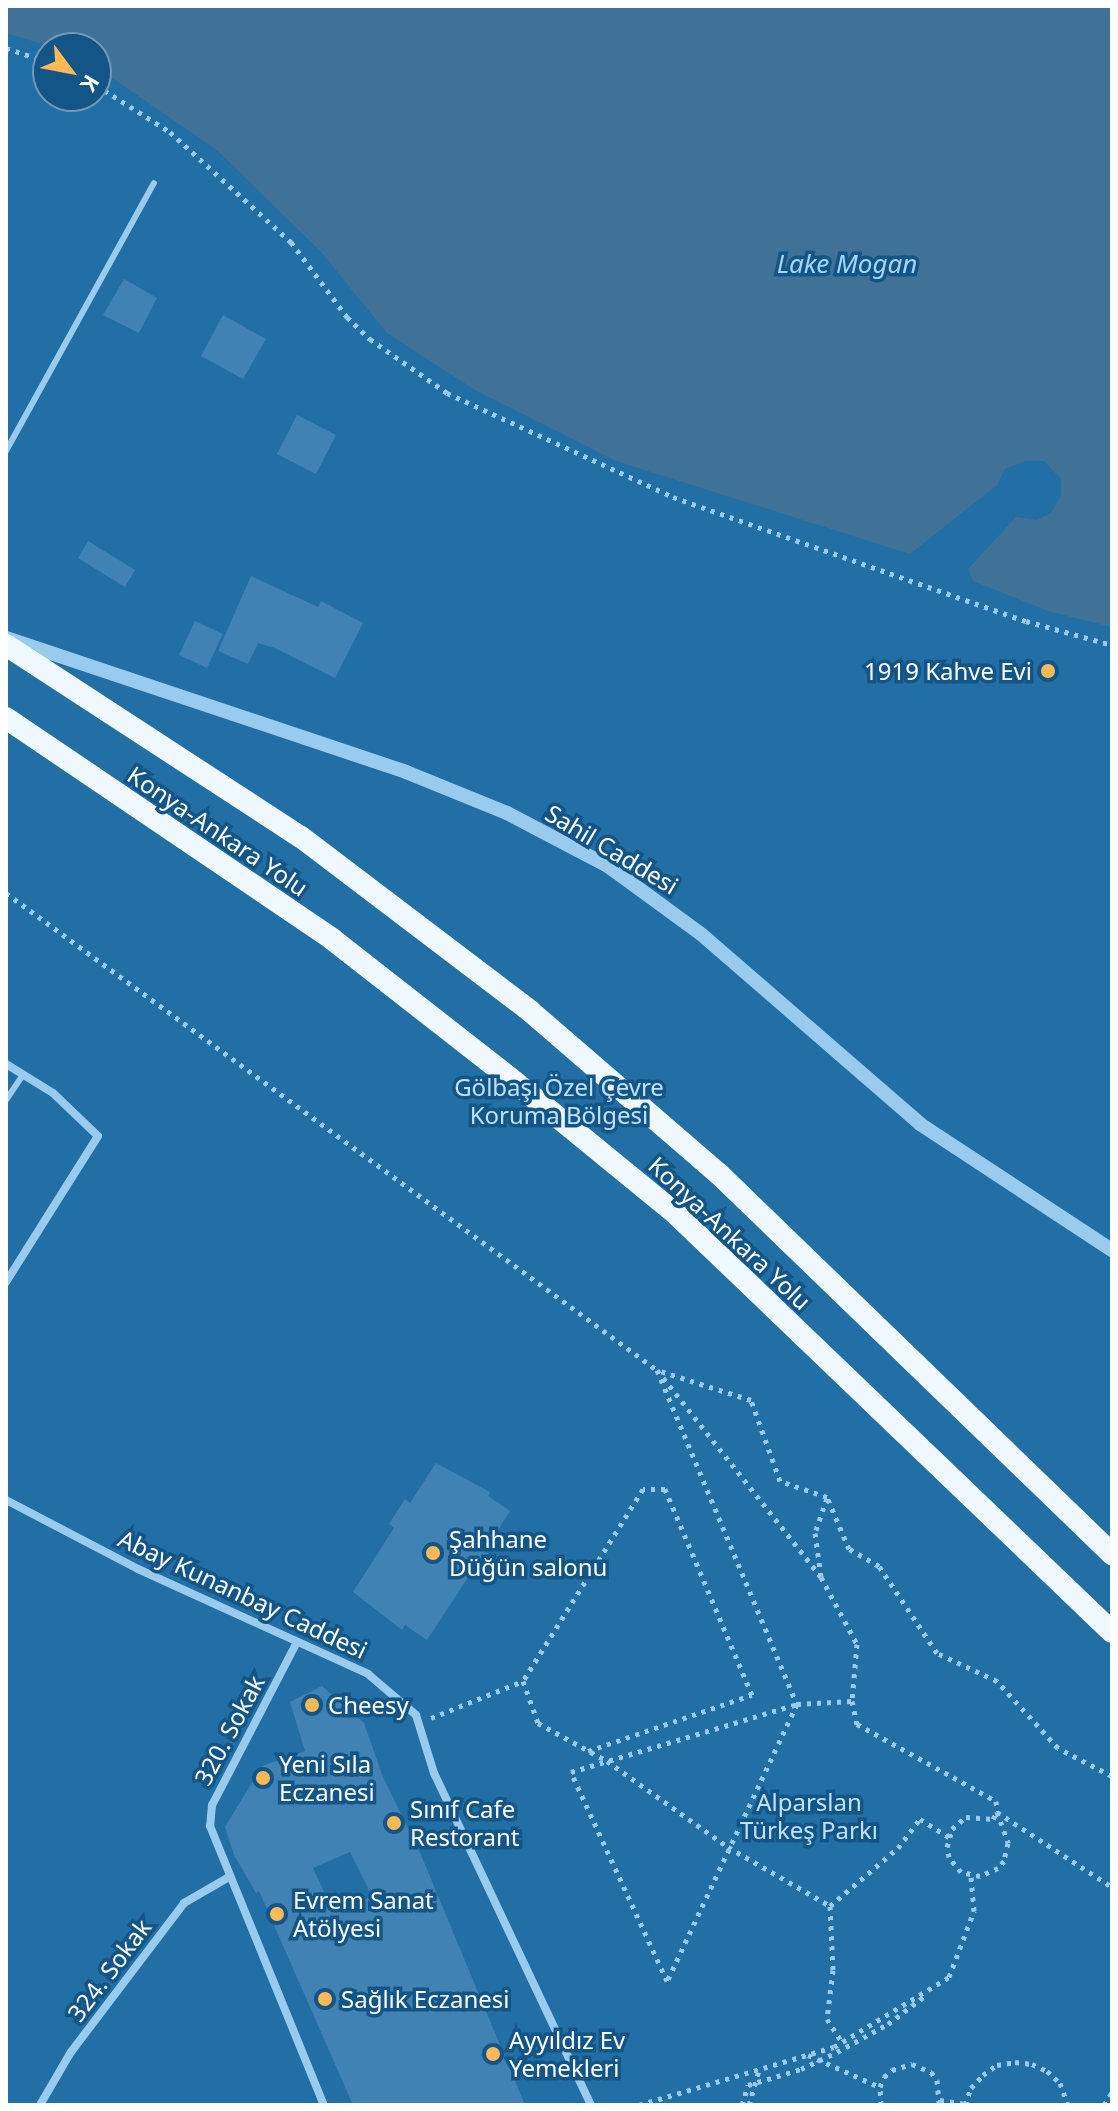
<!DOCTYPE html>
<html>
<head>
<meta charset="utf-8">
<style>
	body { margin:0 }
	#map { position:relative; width:1118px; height:2111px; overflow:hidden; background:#145588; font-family:"Noto Sans",sans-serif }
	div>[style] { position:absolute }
	.green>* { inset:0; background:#226fa6 }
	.water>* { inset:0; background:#407196 }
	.building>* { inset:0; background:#4082b3 }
	.path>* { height:5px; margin-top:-2.5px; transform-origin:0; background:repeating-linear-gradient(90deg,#99cbef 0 4px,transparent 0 10px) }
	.service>* { height:6px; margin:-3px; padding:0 3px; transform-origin:3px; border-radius:3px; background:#99cbef }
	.minor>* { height:8px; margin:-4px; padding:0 4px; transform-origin:4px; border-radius:4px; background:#99cbef }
	.tertiary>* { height:14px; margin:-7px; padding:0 7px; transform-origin:7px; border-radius:7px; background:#99cbef }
	.trunk>* { height:22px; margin:-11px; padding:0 11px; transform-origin:11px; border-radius:11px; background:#f0f8ff }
	.dots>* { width:22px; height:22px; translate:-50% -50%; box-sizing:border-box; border:4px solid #145588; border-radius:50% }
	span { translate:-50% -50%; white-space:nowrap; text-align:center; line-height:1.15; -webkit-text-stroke:7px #145588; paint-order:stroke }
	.poi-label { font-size:24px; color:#fff }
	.right { translate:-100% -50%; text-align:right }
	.left { translate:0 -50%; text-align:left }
	.street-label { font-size:24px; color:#fff }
	.park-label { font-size:24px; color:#bfe2fb }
	.water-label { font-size:26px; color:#a5d5f7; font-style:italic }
	.frame { position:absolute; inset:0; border:8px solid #fff; pointer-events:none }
	.north { position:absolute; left:32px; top:32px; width:80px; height:80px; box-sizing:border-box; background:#145588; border:2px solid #7299b8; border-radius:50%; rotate:122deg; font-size:22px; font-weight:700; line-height:32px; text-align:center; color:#fff }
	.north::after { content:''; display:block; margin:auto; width:28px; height:36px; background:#ffb957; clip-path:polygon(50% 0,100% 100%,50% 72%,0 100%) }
</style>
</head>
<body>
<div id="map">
	<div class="green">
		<div style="clip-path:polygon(evenodd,6px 6px,1112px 6px,1112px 2105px,6px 2105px,6px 6px,48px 48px,96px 48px,96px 96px,48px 96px,48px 48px)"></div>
	</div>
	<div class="water">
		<div style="clip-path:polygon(6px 6px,1112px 6px,1112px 627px,1048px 611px,973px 581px,968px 569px,1016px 517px,1037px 520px,1052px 512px,1061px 495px,1061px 479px,1044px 461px,1025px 461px,1005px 469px,997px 485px,910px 554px,616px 461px,475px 390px,387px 333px,321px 252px,217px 150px,96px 67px,96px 48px,56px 48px,6px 33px)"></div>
	</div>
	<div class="building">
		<div style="clip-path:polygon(124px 279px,157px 298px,139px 333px,103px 315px)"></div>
		<div style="clip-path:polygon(223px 315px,266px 339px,243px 379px,201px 356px)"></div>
		<div style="clip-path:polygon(297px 415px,336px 435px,316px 474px,277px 454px)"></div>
		<div style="clip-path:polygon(88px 541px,135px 570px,125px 587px,78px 558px)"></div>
		<div style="clip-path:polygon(251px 576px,318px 607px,321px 601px,363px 623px,335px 678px,275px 648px,258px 643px,248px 664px,218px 651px)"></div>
		<div style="clip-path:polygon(195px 621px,223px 634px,207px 668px,179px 655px)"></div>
		<div style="clip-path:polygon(436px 1463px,490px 1492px,488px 1496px,510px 1511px,485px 1551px,490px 1555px,474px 1579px,469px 1576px,427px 1640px,405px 1625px,402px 1630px,353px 1592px,394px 1528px,389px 1524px,405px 1499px,410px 1503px)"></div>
		<div style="clip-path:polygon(evenodd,322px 1686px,364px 1723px,383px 1777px,421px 1855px,525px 2105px,353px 2105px,259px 1891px,256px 1893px,234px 1855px,225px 1827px,262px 1766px,305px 1751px,290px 1702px,322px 1686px,350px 1852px,372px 1896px,334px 1913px,313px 1868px,350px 1852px)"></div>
	</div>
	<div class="path">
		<div style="left:6px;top:48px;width:44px;rotate:18.4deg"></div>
		<div style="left:96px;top:85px;width:88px;rotate:32.4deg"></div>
		<div style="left:170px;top:132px;width:164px;rotate:42.3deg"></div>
		<div style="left:291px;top:242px;width:94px;rotate:53.3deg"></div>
		<div style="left:347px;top:317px;width:32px;rotate:44deg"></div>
		<div style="left:370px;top:339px;width:94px;rotate:35deg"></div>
		<div style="left:447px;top:393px;width:249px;rotate:24.7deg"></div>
		<div style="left:673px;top:497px;width:374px;rotate:19.4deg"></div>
		<div style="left:1026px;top:621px;width:89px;rotate:15.6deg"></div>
		<div style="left:6px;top:893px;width:807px;rotate:36.23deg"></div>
		<div style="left:657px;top:1370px;width:264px;rotate:51.6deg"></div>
		<div style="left:827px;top:1498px;width:37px;rotate:109deg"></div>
		<div style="left:815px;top:1533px;width:44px;rotate:82.2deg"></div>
		<div style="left:821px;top:1577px;width:76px;rotate:61.8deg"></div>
		<div style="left:857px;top:1644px;width:57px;rotate:95deg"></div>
		<div style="left:431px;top:1718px;width:99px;rotate:-21.9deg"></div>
		<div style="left:588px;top:1751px;width:173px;rotate:-18.9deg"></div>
		<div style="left:752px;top:1695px;width:224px;rotate:-112.9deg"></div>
		<div style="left:665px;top:1489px;width:22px;rotate:180deg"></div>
		<div style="left:643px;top:1489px;width:226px;rotate:122deg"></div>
		<div style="left:523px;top:1681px;width:45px;rotate:70.3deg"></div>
		<div style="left:538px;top:1723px;width:79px;rotate:28.8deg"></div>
		<div style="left:607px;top:1761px;width:148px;rotate:35.4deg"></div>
		<div style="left:728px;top:1847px;width:118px;rotate:30deg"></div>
		<div style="left:830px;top:1906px;width:89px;rotate:-40.5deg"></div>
		<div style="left:898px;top:1848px;width:36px;rotate:-53deg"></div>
		<div style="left:920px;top:1819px;width:34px;rotate:32deg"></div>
		<div style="left:1112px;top:1776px;width:61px;rotate:-152.6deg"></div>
		<div style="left:1058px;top:1748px;width:91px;rotate:-132.3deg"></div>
		<div style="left:997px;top:1681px;width:66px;rotate:-155deg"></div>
		<div style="left:937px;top:1653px;width:105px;rotate:-123.7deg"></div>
		<div style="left:879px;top:1566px;width:34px;rotate:-150deg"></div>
		<div style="left:849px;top:1549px;width:56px;rotate:-112.9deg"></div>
		<div style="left:827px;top:1497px;width:50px;rotate:-161.2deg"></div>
		<div style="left:780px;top:1481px;width:86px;rotate:-109.7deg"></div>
		<div style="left:751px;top:1400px;width:99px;rotate:-162.3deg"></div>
		<div style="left:657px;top:1370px;width:362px;rotate:67.3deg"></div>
		<div style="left:797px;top:1704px;width:306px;rotate:115.1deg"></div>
		<div style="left:667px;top:1981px;width:230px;rotate:-114.7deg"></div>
		<div style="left:571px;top:1772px;width:236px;rotate:-16.7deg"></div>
		<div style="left:797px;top:1704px;width:55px;rotate:-3.1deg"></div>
		<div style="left:852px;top:1701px;width:24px;rotate:78deg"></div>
		<div style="left:857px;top:1724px;width:159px;rotate:29deg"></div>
		<div style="left:996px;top:1801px;width:11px;rotate:85deg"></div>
		<div style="left:997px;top:1812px;width:137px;rotate:33.1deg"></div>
		<div style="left:997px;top:1812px;width:33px;rotate:70deg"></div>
		<div style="left:1008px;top:1843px;width:18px;rotate:103deg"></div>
		<div style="left:1004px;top:1861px;width:9px;rotate:131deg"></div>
		<div style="left:998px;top:1868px;width:20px;rotate:156deg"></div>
		<div style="left:980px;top:1876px;width:19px;rotate:-168deg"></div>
		<div style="left:961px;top:1872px;width:19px;rotate:-129deg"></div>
		<div style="left:949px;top:1857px;width:10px;rotate:-101deg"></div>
		<div style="left:947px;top:1847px;width:19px;rotate:-74deg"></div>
		<div style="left:952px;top:1829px;width:18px;rotate:-41deg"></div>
		<div style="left:966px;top:1817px;width:27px;rotate:4deg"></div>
		<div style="left:993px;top:1819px;width:8px;rotate:-60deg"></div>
		<div style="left:830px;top:1906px;width:64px;rotate:87.3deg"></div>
		<div style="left:833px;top:1970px;width:49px;rotate:97deg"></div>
		<div style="left:827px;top:2019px;width:27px;rotate:57deg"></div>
		<div style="left:808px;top:2055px;width:79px;rotate:24deg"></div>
		<div style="left:940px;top:2100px;width:25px;rotate:9deg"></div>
		<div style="left:639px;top:2105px;width:203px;rotate:-16.6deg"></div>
		<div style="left:834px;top:2047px;width:135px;rotate:-31.3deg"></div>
		<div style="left:949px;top:1977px;width:71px;rotate:-69.3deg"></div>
		<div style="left:974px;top:1911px;width:36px;rotate:-95deg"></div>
		<div style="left:742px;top:2105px;width:21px;rotate:-73deg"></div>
		<div style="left:748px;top:2085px;width:55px;rotate:-16.8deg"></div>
		<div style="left:801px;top:2069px;width:40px;rotate:-25deg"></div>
		<div style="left:837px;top:2052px;width:58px;rotate:-28.8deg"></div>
		<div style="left:888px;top:2024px;width:48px;rotate:-37.3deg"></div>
		<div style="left:749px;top:2105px;width:36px;rotate:-74deg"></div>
		<div style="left:881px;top:2105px;width:18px;rotate:-93deg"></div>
		<div style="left:880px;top:2087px;width:11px;rotate:-68deg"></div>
		<div style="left:884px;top:2077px;width:11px;rotate:-41deg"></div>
		<div style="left:892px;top:2070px;width:21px;rotate:-17deg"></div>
		<div style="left:912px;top:2064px;width:21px;rotate:23deg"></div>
		<div style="left:931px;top:2072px;width:10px;rotate:53deg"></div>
		<div style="left:937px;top:2080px;width:25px;rotate:85deg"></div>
		<div style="left:965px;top:2105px;width:18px;rotate:-71deg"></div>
		<div style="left:971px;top:2088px;width:18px;rotate:-47deg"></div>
		<div style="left:983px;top:2075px;width:17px;rotate:-36deg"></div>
		<div style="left:997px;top:2065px;width:18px;rotate:-9deg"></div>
		<div style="left:1015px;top:2062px;width:17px;rotate:7deg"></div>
		<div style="left:1032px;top:2064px;width:17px;rotate:25deg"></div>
		<div style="left:1047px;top:2071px;width:18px;rotate:43deg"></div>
		<div style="left:1060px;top:2083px;width:23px;rotate:70deg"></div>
		<div style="left:1104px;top:2105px;width:15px;rotate:-58deg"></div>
	</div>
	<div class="service">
		<div style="left:6px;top:451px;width:306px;rotate:-61.1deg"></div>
		<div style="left:6px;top:1100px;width:30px;rotate:-56deg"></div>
	</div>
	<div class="minor">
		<div style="left:6px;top:1064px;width:55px;rotate:31.7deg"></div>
		<div style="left:53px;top:1093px;width:62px;rotate:43.7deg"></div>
		<div style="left:98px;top:1136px;width:173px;rotate:122.2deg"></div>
		<div style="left:6px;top:1500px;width:149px;rotate:27.6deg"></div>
		<div style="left:138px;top:1569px;width:253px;rotate:24.5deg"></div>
		<div style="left:368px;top:1674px;width:63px;rotate:40.5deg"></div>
		<div style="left:416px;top:1715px;width:61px;rotate:72.8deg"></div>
		<div style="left:434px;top:1773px;width:367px;rotate:64.7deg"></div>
		<div style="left:297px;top:1642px;width:184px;rotate:117.5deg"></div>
		<div style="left:212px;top:1805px;width:21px;rotate:95deg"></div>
		<div style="left:210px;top:1826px;width:301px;rotate:67.8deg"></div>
		<div style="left:40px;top:2105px;width:61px;rotate:-59.7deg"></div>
		<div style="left:71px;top:2052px;width:187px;rotate:-52.8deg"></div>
		<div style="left:184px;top:1903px;width:52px;rotate:-30deg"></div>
	</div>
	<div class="tertiary">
		<div style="left:6px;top:638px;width:422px;rotate:18.5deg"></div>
		<div style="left:406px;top:772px;width:109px;rotate:22.1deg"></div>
		<div style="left:507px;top:813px;width:114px;rotate:27.7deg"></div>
		<div style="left:608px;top:866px;width:115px;rotate:36.2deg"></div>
		<div style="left:701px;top:934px;width:290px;rotate:40.9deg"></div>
		<div style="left:920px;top:1124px;width:230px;rotate:33.3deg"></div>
	</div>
	<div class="trunk">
		<div style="left:6px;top:645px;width:352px;rotate:33.1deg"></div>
		<div style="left:301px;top:837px;width:288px;rotate:37.2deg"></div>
		<div style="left:530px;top:1011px;width:250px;rotate:40.8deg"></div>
		<div style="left:719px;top:1174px;width:547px;rotate:44.04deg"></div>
		<div style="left:6px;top:718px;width:394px;rotate:34.1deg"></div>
		<div style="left:332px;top:939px;width:234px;rotate:38deg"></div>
		<div style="left:516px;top:1083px;width:207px;rotate:39.3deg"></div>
		<div style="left:676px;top:1214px;width:604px;rotate:43.79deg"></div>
	</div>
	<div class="dots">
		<div style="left:1048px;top:671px;background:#ffb957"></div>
		<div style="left:433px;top:1553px;background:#ffb957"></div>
		<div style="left:312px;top:1705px;background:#ffb957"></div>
		<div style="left:263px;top:1778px;background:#ffb957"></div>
		<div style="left:394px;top:1823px;background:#ffb957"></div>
		<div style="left:277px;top:1914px;background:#ffb957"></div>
		<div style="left:325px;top:1999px;background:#ffb957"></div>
		<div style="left:493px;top:2054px;background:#ffb957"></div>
	</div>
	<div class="poi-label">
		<span class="right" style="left:1032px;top:671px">1919 Kahve Evi</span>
		<span class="left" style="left:449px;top:1553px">Şahhane<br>Düğün salonu</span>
		<span class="left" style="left:328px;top:1705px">Cheesy</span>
		<span class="left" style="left:279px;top:1778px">Yeni Sıla<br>Eczanesi</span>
		<span class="left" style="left:410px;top:1823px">Sınıf Cafe<br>Restorant</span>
		<span class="left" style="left:293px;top:1914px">Evrem Sanat<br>Atölyesi</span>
		<span class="left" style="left:341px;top:1999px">Sağlık Eczanesi</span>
		<span class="left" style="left:509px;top:2054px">Ayyıldız Ev<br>Yemekleri</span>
	</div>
	<div class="street-label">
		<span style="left:218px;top:831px;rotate:34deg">Konya-Ankara Yolu</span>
		<span style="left:612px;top:849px;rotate:31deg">Sahil Caddesi</span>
		<span style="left:730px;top:1233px;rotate:43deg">Konya-Ankara Yolu</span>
		<span style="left:243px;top:1594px;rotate:25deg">Abay Kunanbay Caddesi</span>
		<span style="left:229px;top:1730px;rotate:-62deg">320. Sokak</span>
		<span style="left:109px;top:1970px;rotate:-53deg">324. Sokak</span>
	</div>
	<div class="park-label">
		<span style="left:559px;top:1101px">Gölbaşı Özel Çevre<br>Koruma Bölgesi</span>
		<span style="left:809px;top:1816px">Alparslan<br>Türkeş Parkı</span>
	</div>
	<div class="water-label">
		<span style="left:847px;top:264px">Lake Mogan</span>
	</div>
	<div class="frame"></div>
	<div class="north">K</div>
</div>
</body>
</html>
